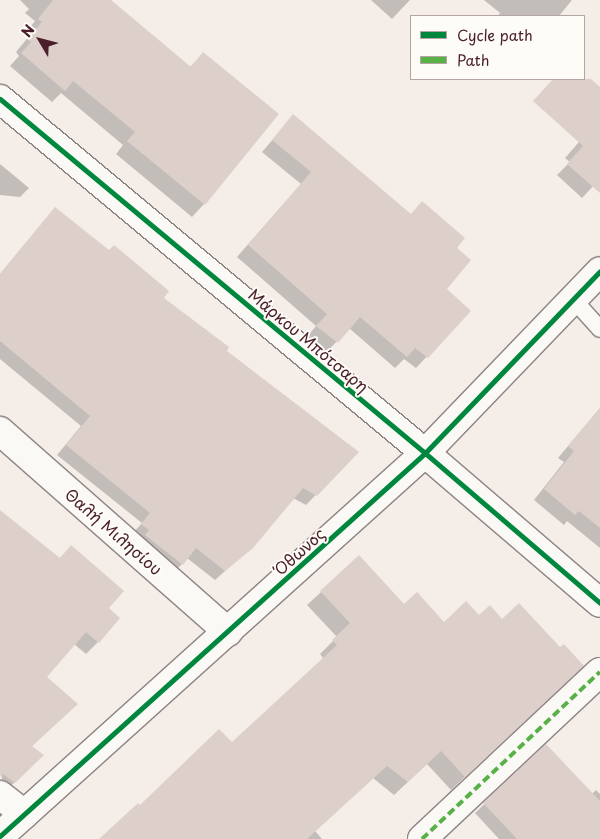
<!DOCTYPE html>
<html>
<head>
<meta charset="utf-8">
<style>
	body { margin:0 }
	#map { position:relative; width:600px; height:839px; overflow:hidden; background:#f4ede8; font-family:"Playpen Sans",sans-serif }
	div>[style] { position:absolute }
	.shadow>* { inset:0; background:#0003 }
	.building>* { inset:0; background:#ddd0ca }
	.roads { filter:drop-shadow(1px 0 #8f8383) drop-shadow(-1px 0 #8f8383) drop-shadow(0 1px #8f8383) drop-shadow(0 -1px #8f8383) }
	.lane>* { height:16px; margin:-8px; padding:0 8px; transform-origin:8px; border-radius:8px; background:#faf9f6 }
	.street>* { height:28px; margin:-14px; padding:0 14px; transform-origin:14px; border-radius:14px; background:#faf9f6 }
	.secondary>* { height:28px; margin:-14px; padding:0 14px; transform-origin:14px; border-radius:14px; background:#faf9f6 }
	.quiet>* { height:4px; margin-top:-2px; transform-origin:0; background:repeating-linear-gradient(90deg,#57b146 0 8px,transparent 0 12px) }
	.cycleway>* { height:5px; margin:-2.5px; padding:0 2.5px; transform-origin:2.5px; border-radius:2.5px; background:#00873e }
	span { translate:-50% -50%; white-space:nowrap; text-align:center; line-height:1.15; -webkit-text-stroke:4px #fdfcf7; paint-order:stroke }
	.street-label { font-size:16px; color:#4a1f2b }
	.legend { position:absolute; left:410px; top:15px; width:175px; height:65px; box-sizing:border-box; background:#fdfcf7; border:1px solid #b5a4a5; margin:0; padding:6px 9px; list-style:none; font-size:15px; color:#4a1f2b }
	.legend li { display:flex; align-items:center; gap:10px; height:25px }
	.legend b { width:25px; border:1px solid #b5a4a5 }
	.north { position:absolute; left:15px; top:15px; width:50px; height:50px; -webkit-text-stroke:4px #fdfcf7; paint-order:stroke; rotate:307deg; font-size:14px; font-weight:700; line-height:20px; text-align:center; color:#4a1f2b }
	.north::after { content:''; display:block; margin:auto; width:18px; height:22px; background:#4a1f2b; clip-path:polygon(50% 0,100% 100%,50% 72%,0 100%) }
</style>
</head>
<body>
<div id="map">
	<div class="shadow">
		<div style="clip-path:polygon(20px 0,109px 0,190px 67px,203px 54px,204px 204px,192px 217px,116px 154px,123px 145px,61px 93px,52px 102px,10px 66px,19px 56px,16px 52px,30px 35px,26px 32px,35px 21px,25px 13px,29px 9px)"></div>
		<div style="clip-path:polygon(371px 0,410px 0,392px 19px)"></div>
		<div style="clip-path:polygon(484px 0,572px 0,559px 16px,498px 16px,500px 13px)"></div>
		<div style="clip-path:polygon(293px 116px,410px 215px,455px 248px,445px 289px,470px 311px,416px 368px,404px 359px,395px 368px,349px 328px,325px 354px,306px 338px,316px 326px,237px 257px,301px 184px,262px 152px)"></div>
		<div style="clip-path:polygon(600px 118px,600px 183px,598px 181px,582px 198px,557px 175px,570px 162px,565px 158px)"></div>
		<div style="clip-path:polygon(0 164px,29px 188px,20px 197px,0 195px)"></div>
		<div style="clip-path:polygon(55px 208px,225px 351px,357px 452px,306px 505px,293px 498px,253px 546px,215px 580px,187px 558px,173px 574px,132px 534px,142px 523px,57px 455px,81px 426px,0 359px,0 274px)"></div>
		<div style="clip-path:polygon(600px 408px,600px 548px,567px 521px,564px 525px,534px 500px,564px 462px,558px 458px)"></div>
		<div style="clip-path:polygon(0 512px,59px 559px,71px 547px,107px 609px,98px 642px,86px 654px,74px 644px,46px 677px,64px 716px,31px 747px,31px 767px,2px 794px)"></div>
		<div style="clip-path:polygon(359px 557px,404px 606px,444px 623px,479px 617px,502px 620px,568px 679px,451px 790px,427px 764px,394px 795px,373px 778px,315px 831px,322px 839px,101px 839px,140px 807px,232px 744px,324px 659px,320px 654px,337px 637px,307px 605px)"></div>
		<div style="clip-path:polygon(546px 746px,592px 794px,596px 790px,600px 794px,600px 839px,499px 839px,475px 813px)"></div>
	</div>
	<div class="building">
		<div style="clip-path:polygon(53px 0,111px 0,191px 67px,203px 52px,279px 114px,205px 205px,127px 141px,135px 132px,73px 81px,65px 91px,21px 53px,31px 42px,27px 39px,42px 22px,38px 19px)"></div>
		<div style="clip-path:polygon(553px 79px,591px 79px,600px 87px,600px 193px,567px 164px,583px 146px,533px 101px)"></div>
		<div style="clip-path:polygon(293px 114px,411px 214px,422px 201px,465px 238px,457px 248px,471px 260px,447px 289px,471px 311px,428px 358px,415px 348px,407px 357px,360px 317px,338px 343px,316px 326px,327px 314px,248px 245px,311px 172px,272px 140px)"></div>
		<div style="clip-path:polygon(55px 207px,109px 250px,114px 245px,169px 291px,164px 298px,229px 347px,227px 351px,359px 452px,317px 496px,303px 488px,253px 548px,225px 571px,196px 548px,183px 565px,145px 535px,149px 530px,141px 524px,150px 513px,66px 445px,90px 416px,0 341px,0 274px)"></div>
		<div style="clip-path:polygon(600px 408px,600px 528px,579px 511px,575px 515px,544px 489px,574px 451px,568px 446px)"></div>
		<div style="clip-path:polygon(0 510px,60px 558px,71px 545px,124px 591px,109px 608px,120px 618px,99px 643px,86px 632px,47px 677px,78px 704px,32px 746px,44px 755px,15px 783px,3px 774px,0 777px)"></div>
		<div style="clip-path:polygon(359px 555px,404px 604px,417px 592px,444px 622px,466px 601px,479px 615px,490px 605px,502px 619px,519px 603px,560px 647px,564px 644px,584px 666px,465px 777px,441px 751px,408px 782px,387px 766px,307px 839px,99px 839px,138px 803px,140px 805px,219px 729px,232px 742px,337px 645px,332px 640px,350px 623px,320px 591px)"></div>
		<div style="clip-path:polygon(546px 744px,600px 801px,600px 839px,517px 839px,483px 803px)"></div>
	</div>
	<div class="roads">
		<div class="lane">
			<div style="left:573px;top:299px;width:40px;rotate:48deg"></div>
		</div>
		<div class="street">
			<div style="left:0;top:99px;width:553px;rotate:39.79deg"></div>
			<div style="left:0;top:431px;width:304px;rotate:41.4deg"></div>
			<div style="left:0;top:795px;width:31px;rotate:38deg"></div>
			<div style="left:422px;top:839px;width:244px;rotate:-43.2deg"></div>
		</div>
		<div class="secondary">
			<div style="left:425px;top:453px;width:230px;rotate:40.6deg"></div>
			<div style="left:0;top:836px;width:572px;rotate:-42.02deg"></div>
			<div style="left:425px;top:453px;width:252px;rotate:-46.1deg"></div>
		</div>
	</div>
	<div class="quiet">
		<div style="left:422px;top:839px;width:244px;rotate:-43.2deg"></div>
	</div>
	<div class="cycleway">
		<div style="left:0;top:99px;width:553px;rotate:39.79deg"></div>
		<div style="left:425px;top:453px;width:230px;rotate:40.6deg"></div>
		<div style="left:0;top:836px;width:572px;rotate:-42.02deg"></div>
		<div style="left:425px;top:453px;width:252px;rotate:-46.1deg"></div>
	</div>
	<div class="street-label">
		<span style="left:309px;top:340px;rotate:40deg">Μάρκου Μπότσαρη</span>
		<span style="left:114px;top:531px;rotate:41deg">Θαλή Μιλησίου</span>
		<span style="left:299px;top:551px;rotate:-42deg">Όθωνος</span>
	</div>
	<ul class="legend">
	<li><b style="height:6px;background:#00873e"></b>Cycle path</li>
	<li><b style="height:6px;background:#57b146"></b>Path</li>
	</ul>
	<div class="north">N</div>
</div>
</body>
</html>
